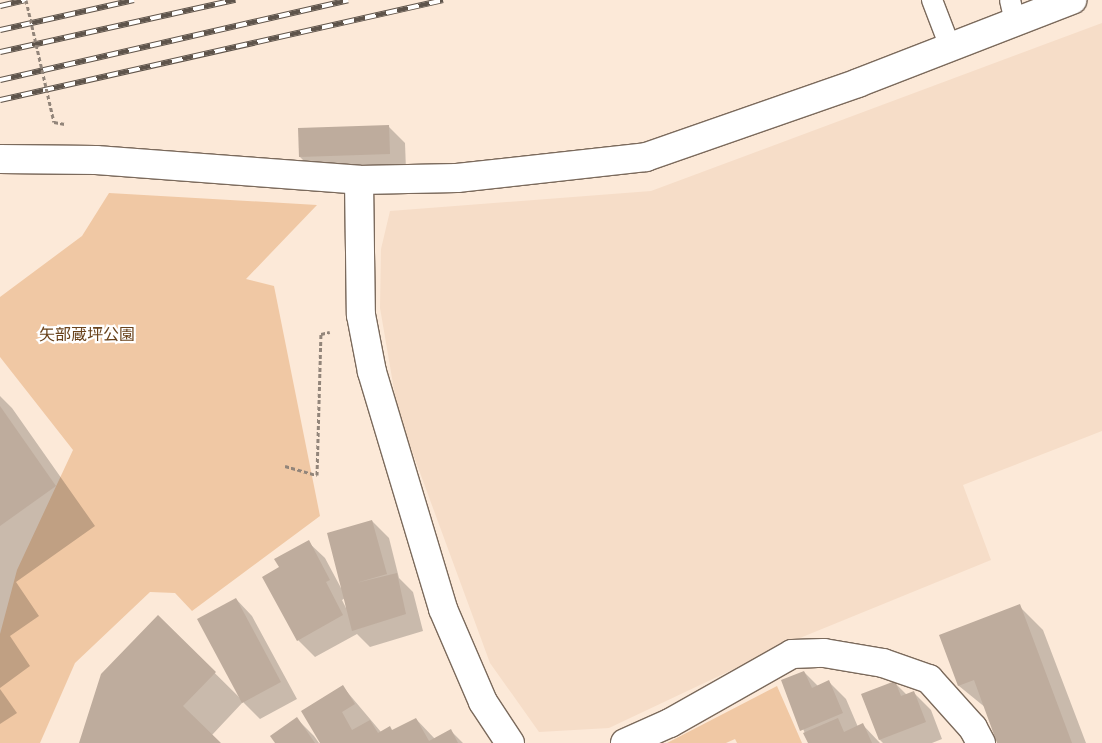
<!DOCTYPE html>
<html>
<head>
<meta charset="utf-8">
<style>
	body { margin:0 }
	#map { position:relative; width:1102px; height:743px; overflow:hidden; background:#fce9d8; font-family:Montserrat,"Noto Sans JP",sans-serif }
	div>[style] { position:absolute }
	.built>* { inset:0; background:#f6ddc8 }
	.green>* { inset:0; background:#f0c8a4 }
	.shadow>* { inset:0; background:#0003 }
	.building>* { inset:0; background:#beac9d }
	.path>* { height:3px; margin-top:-1.5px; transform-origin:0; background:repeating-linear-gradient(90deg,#92857a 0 4px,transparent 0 6.5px) }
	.roads { filter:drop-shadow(1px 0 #7b6a5c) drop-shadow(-1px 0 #7b6a5c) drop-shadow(0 1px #7b6a5c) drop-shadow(0 -1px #7b6a5c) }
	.service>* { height:20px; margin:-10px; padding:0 10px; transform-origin:10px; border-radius:10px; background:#fff }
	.minor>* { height:28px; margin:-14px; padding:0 14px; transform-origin:14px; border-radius:14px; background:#fff }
	.tertiary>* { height:28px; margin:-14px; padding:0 14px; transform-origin:14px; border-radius:14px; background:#fff }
	.rail>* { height:5.5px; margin-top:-2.75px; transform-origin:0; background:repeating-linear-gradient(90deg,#fff 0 11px,#5e544b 0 22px); box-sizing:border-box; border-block:1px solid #5e544b }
	.path-bridge>* { height:3px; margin-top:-1.5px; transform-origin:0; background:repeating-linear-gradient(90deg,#92857a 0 4px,transparent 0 6.5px) }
	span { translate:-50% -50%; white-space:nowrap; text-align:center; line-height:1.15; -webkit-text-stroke:4.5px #fff; paint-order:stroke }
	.park-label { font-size:16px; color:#69421b }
</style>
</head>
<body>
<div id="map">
	<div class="built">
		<div style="clip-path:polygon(1102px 23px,1102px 431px,963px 485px,991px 560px,795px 640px,609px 728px,539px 732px,490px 663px,398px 413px,380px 308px,381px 249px,390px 211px,651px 191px)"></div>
	</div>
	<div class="green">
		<div style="clip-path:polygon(109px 193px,317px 205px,246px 279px,274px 286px,320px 516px,192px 611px,175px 593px,150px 592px,75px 663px,40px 743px,0 743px,0 634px,17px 570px,73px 450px,0 357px,0 297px,82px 236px)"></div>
		<div style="clip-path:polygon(777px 686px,802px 743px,737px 743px,735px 739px,726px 743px,667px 743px)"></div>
	</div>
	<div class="shadow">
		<div style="clip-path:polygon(388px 126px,405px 143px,406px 170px,317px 174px,300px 157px)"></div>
		<div style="clip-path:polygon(0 396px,12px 408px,95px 526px,16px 582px,39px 616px,10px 636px,30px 666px,0 688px)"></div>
		<div style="clip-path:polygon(evenodd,372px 521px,389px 538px,399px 578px,413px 592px,423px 631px,370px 647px,357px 634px,315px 657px,298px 640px,281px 568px,308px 542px,325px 558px,341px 588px,372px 521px,345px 598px,346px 608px,342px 600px,345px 598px)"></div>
		<div style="clip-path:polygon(236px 599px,252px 616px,297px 699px,260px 719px,243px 702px,212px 735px,219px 743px,80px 743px,158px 617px,240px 698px)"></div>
		<div style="clip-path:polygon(1019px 606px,1043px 630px,1086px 743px,999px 743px,986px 708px,959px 686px,941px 635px)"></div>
		<div style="clip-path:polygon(804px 672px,818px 686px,829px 682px,846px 699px,858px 727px,863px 725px,880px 743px,809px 743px,783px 681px)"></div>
		<div style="clip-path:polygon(895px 683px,907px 695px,914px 693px,931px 710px,942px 739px,932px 743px,883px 743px,880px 740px,862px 695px)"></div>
		<div style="clip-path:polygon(343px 687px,381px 732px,393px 731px,416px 719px,435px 739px,451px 731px,463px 743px,321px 743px)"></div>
		<div style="clip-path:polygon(0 689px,17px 713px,0 724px)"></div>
		<div style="clip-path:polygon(297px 719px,314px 736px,319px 743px,277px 743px)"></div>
	</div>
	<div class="building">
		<div style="clip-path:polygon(389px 125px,390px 154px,299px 157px,298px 128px)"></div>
		<div style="clip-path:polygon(0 406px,56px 486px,0 526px)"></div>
		<div style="clip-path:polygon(372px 520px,387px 574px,356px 583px,397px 573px,406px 614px,352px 631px,327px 533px)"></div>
		<div style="clip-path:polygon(309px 540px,330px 580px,326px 582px,343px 615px,297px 641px,262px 577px,279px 567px,274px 559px)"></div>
		<div style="clip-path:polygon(236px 598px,281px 682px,242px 703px,197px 619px)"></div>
		<div style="clip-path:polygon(1020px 604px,1072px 743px,997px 743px,974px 680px,958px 686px,939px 635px)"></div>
		<div style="clip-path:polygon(158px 615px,216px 672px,183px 706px,221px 743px,79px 743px,101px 674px)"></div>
		<div style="clip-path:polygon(804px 671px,812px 688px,829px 680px,843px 713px,800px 731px,781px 680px)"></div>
		<div style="clip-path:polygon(895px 681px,901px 696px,914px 691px,926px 722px,879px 740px,861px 694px)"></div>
		<div style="clip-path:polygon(343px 685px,355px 704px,342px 712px,352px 730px,370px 720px,378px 733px,390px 726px,392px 730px,416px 718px,429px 741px,451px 729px,458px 743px,320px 743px,301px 711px)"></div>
		<div style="clip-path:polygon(297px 717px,315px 743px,275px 743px,270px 736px)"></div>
		<div style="clip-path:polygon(838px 718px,844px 732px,863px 723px,872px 743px,808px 743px,803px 733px)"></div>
	</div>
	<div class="path">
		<div style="left:54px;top:122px;width:11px;rotate:10deg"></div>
		<div style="left:285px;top:466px;width:33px;rotate:16deg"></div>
		<div style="left:317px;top:475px;width:141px;rotate:-88.4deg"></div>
		<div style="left:321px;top:334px;width:9px;rotate:-13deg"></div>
	</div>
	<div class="roads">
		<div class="service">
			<div style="left:932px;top:0;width:50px;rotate:69deg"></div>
			<div style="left:1010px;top:0;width:23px;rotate:77deg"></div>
		</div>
		<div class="minor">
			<div style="left:359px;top:180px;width:135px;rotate:89.2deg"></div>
			<div style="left:361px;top:315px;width:58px;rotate:79.1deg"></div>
			<div style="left:372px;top:372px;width:247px;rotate:73.3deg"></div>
			<div style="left:443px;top:609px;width:101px;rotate:66.7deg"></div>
			<div style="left:483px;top:702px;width:49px;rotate:56.6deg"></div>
			<div style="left:625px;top:743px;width:49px;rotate:-24deg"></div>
			<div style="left:670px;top:723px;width:140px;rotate:-29.5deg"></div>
			<div style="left:792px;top:654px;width:32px;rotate:-2deg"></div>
			<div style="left:824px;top:653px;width:60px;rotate:9.6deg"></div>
			<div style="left:883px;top:663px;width:49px;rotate:19.2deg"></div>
			<div style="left:929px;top:679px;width:66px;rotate:48.1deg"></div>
			<div style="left:973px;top:728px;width:17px;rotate:62deg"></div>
		</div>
		<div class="tertiary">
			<div style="left:0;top:159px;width:96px;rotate:0.6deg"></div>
			<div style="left:96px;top:160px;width:264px;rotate:4.3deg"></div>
			<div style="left:359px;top:180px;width:98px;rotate:-1.2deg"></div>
			<div style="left:457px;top:178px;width:190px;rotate:-6.3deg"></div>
			<div style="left:646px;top:157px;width:225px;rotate:-19.2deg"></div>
			<div style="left:858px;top:83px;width:230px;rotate:-21.2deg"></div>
		</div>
	</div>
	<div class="rail">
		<div style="left:0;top:6px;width:28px;rotate:-13deg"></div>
		<div style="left:0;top:30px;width:137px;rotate:-12.6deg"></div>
		<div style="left:0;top:52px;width:241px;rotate:-12.5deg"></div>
		<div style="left:0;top:80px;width:357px;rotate:-12.9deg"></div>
		<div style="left:0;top:100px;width:454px;rotate:-12.7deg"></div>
	</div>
	<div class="path-bridge">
		<div style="left:26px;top:0;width:125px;rotate:77.1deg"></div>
	</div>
	<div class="park-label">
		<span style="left:87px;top:335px">矢部蔵坪公園</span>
	</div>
</div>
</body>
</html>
